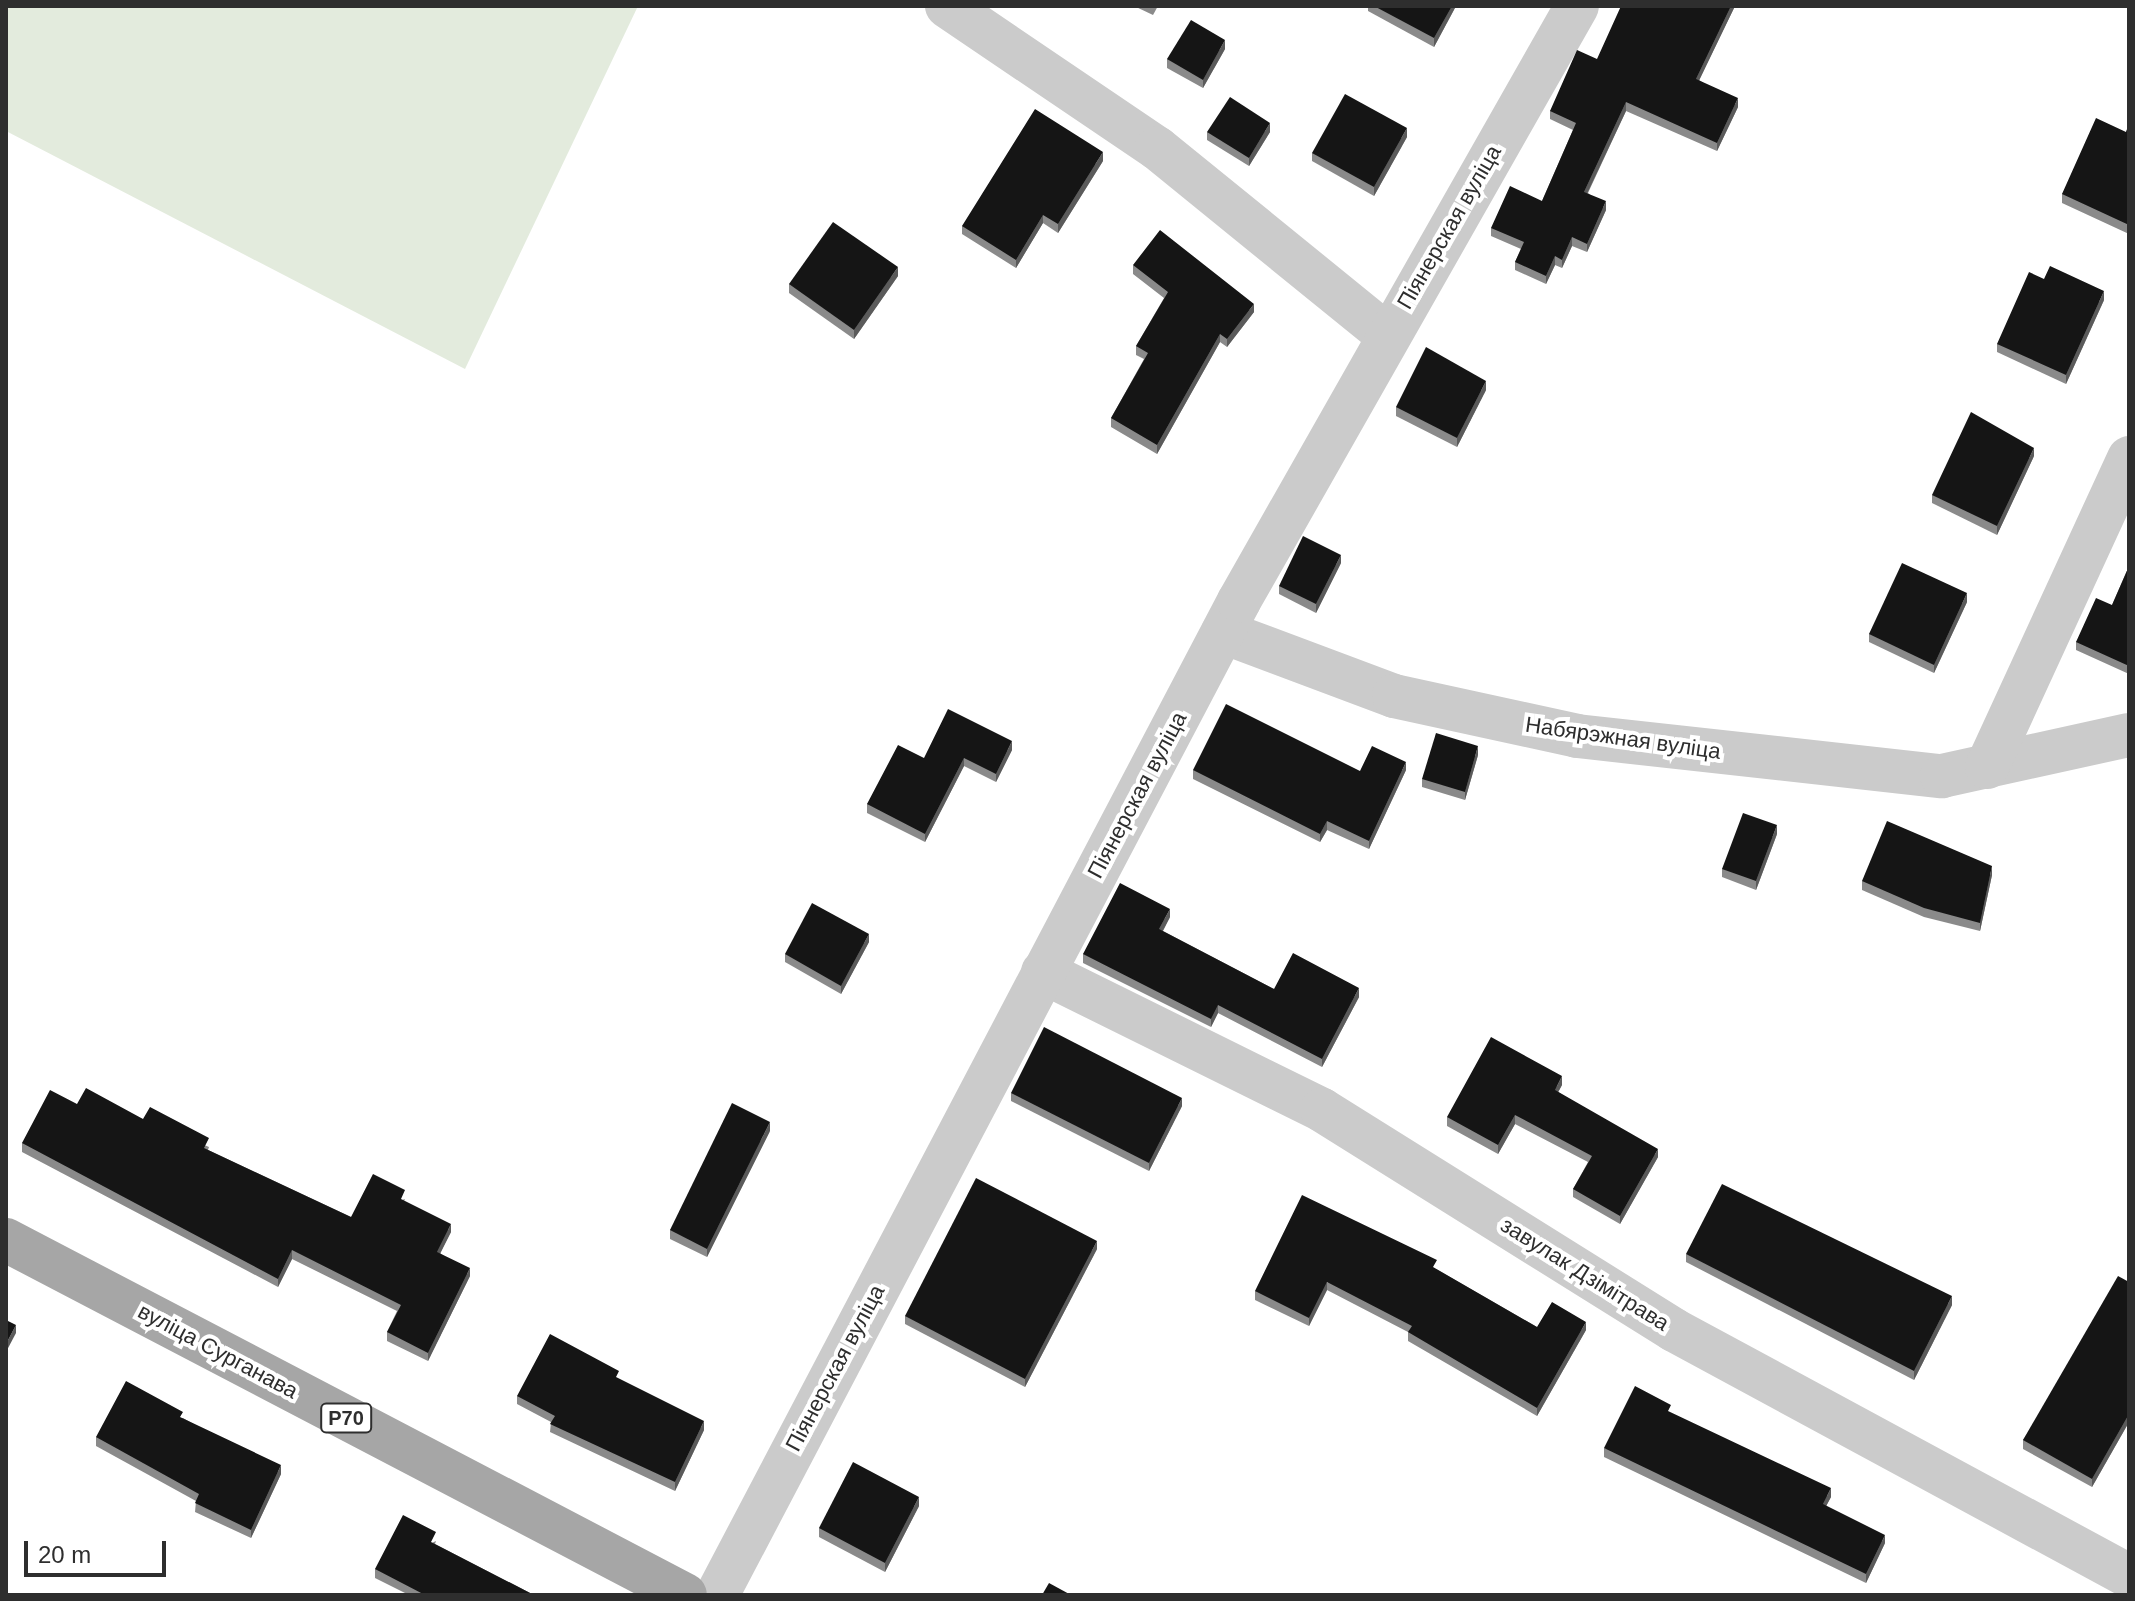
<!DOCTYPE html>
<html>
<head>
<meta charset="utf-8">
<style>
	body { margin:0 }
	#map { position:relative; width:2135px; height:1601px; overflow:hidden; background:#fff; font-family:Helvetica,sans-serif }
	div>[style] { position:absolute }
	.green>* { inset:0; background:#e3ebdd }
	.minor>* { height:44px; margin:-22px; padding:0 22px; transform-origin:22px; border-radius:22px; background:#cbcbcb }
	.major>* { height:44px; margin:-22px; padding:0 22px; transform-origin:22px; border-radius:22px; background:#a6a6a6 }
	.wall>* { inset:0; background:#8a8a8a }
	.shaded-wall>* { inset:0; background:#5b5b5b }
	.building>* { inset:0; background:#151515 }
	span { translate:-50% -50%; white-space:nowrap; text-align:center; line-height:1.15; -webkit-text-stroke:8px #fff; paint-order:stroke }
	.shield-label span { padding:2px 6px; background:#fff; border:2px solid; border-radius:6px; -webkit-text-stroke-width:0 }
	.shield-label { font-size:20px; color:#2e2e2e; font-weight:700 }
	.street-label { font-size:22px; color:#2e2e2e }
	.frame { position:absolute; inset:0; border:8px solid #2e2e2e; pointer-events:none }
	.scale { position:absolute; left:24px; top:1541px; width:142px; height:36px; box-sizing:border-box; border:4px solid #2e2e2e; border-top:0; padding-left:10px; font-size:24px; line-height:28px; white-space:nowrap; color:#2e2e2e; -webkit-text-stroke:6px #fff; paint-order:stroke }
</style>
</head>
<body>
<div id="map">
	<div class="green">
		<div style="clip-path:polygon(6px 6px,638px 6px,465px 369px,6px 131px)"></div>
	</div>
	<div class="minor">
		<div style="left:947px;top:6px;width:254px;rotate:34.1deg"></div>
		<div style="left:1157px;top:148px;width:295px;rotate:39.1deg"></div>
		<div style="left:1223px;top:632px;width:183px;rotate:20.5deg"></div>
		<div style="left:1394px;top:696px;width:187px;rotate:12.3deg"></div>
		<div style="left:1577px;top:736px;width:367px;rotate:6.3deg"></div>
		<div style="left:1942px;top:776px;width:191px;rotate:-12.4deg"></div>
		<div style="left:1987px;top:767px;width:340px;rotate:-65.3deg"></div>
		<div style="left:1043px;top:972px;width:311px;rotate:26.3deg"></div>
		<div style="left:1322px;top:1110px;width:415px;rotate:32deg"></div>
		<div style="left:1674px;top:1330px;width:517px;rotate:28.4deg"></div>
		<div style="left:717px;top:1595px;width:1123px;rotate:-62.29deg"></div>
		<div style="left:1239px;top:601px;width:684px;rotate:-60.4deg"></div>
	</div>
	<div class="major">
		<div style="left:6px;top:1240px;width:766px;rotate:27.6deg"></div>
	</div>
	<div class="wall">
		<div style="clip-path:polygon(1134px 6px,1158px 6px,1153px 15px)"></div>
		<div style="clip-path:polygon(1368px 6px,1456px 6px,1434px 47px,1368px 11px)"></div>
		<div style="clip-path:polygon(1735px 6px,1699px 80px,1738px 107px,1717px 151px,1626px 111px,1588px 193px,1606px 210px,1587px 252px,1572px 246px,1562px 268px,1555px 265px,1546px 284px,1515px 270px,1515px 262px,1521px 249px,1491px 236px,1491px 228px,1542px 201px,1573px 130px,1550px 119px,1550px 111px,1597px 59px)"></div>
		<div style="clip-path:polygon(1225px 49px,1203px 88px,1167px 68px,1167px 59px)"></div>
		<div style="clip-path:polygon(2129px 124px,2129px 234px,2062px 203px,2062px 194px,2126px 132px)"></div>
		<div style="clip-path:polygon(1207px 132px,1270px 132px,1249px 166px,1207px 140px)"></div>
		<div style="clip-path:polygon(1407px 137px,1374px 196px,1312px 161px,1312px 153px)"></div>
		<div style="clip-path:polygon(1103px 161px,1058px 233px,1043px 223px,1016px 268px,962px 234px,962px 226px)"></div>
		<div style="clip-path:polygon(1133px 265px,1254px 312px,1227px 347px,1220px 342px,1157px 454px,1111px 427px,1111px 418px,1144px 359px,1136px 355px,1136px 346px,1164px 298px,1133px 274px)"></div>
		<div style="clip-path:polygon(898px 276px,854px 339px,789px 293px,789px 284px)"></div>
		<div style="clip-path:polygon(2104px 300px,2066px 384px,1997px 352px,1997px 344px)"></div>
		<div style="clip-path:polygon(1486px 390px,1457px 447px,1396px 416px,1396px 407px)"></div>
		<div style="clip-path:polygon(2034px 456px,1997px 535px,1932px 503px,1932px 495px)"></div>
		<div style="clip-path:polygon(1341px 563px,1316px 613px,1279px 594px,1279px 586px)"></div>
		<div style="clip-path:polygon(2129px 566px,2129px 674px,2076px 650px,2076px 642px,2112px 605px)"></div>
		<div style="clip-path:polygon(1967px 602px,1934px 673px,1869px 642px,1869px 634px)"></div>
		<div style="clip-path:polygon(1012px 750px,996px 782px,964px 766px,925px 842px,867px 813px,867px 804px,924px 758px)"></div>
		<div style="clip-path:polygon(1478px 755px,1465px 800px,1422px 787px,1422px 779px)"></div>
		<div style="clip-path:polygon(1193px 770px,1360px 771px,1406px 770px,1369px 849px,1327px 830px,1320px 842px,1193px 779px)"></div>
		<div style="clip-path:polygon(1777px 834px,1756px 890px,1722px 877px,1722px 869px)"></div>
		<div style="clip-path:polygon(1992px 875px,1980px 931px,1924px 917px,1862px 890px,1862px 881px)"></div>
		<div style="clip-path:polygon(1170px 917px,1163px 931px,1274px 989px,1359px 997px,1322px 1067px,1218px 1013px,1211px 1027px,1083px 963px,1083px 954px)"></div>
		<div style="clip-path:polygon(869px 942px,841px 994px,785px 962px,785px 954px)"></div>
		<div style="clip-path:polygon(1562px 1085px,1558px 1092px,1658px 1157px,1620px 1224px,1573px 1197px,1573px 1189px,1588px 1162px,1515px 1124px,1498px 1154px,1447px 1126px,1447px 1117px)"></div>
		<div style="clip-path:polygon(1011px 1093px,1182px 1106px,1149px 1171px,1011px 1101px)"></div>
		<div style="clip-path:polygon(77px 1104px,143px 1119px,209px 1147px,208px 1150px,351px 1217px,405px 1199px,404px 1201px,451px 1232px,440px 1253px,470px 1276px,428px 1361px,387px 1341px,387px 1332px,397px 1311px,292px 1259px,278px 1287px,22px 1152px,22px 1143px)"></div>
		<div style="clip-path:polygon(770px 1131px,707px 1257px,670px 1239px,670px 1230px)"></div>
		<div style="clip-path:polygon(1097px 1249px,1025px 1387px,905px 1324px,905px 1316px)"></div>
		<div style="clip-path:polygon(1686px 1254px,1952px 1305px,1914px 1380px,1686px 1262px)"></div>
		<div style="clip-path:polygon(1436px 1269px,1537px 1327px,1586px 1330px,1537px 1416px,1408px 1341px,1408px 1332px,1327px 1290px,1309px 1326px,1255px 1300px,1255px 1291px)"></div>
		<div style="clip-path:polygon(2129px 1282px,2129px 1422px,2092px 1487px,2023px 1449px,2023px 1440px)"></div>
		<div style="clip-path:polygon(619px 1379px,704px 1430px,675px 1491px,550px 1432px,551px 1422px,517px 1404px,517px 1396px)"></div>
		<div style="clip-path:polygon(183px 1418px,281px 1474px,251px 1538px,195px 1512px,196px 1501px,96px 1446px,96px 1437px)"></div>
		<div style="clip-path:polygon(1604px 1448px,1831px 1497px,1826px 1506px,1885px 1543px,1866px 1583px,1604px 1457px)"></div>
		<div style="clip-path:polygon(919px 1506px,885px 1572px,819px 1537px,819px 1528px)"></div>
		<div style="clip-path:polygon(436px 1541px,435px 1544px,534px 1595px,409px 1595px,375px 1578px,375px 1569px)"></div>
	</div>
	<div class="shaded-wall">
		<div style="clip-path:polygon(1452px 6px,1456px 6px,1434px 47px,1434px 38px)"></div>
		<div style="clip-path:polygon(1731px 6px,1735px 6px,1696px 87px,1696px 79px)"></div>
		<div style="clip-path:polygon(1225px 40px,1225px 49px,1203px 88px,1203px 80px)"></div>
		<div style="clip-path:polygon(1738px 98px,1738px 107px,1717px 151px,1717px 143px)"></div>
		<div style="clip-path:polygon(1626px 102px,1626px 111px,1584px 200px,1584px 192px)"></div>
		<div style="clip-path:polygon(1270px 123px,1270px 132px,1249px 166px,1249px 158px)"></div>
		<div style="clip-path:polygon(1407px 128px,1407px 137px,1374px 196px,1374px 187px)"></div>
		<div style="clip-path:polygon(1103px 152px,1103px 161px,1058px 233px,1058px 224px)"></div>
		<div style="clip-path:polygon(1606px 201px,1606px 210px,1587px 252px,1587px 244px)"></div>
		<div style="clip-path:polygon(1043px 215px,1043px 223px,1016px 268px,1016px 260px)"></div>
		<div style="clip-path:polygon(1572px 237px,1572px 246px,1562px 268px,1562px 260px)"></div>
		<div style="clip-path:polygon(1555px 256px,1555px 265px,1546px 284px,1546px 276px)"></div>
		<div style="clip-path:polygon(898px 267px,898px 276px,854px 339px,854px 330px)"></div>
		<div style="clip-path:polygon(2104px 291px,2104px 300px,2066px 384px,2066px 375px)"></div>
		<div style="clip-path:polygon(1254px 304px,1254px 312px,1227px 347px,1227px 339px)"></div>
		<div style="clip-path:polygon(1220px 334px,1220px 342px,1157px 454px,1157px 445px)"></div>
		<div style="clip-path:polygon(1486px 381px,1486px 390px,1457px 447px,1457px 438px)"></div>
		<div style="clip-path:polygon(2034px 448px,2034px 456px,1997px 535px,1997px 526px)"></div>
		<div style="clip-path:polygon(1341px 555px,1341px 563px,1316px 613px,1316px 604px)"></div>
		<div style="clip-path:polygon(1967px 593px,1967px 602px,1934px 673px,1934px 665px)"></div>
		<div style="clip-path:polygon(1012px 741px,1012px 750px,996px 782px,996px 774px)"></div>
		<div style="clip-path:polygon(1478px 746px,1478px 755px,1465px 800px,1465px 792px)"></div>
		<div style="clip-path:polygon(964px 758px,964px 766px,925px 842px,925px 834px)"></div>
		<div style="clip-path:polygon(1406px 762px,1406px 770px,1369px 849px,1369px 841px)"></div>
		<div style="clip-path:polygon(1327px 821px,1327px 830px,1320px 842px,1320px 834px)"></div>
		<div style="clip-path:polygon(1777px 825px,1777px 834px,1756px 890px,1756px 881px)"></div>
		<div style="clip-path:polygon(1992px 866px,1992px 875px,1980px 931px,1980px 923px)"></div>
		<div style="clip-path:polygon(1170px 909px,1170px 917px,1159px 938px,1159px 929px)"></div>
		<div style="clip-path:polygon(869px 934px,869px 942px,841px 994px,841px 986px)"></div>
		<div style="clip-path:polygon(1359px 988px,1359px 997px,1322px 1067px,1322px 1059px)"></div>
		<div style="clip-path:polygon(1218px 1005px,1218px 1013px,1211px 1027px,1211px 1019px)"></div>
		<div style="clip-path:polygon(1562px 1076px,1562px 1085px,1555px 1098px,1555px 1090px)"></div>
		<div style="clip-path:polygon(1182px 1098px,1182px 1106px,1149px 1171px,1149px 1163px)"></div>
		<div style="clip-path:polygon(1515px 1115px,1515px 1124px,1498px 1154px,1498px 1145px)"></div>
		<div style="clip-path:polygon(770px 1122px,770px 1131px,707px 1257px,707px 1249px)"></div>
		<div style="clip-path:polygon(1658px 1149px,1658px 1157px,1620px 1224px,1620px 1216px)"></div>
		<div style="clip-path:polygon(451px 1224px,451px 1232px,437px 1260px,437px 1252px)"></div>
		<div style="clip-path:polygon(1097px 1241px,1097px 1249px,1025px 1387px,1025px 1379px)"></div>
		<div style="clip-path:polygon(292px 1250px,292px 1259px,278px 1287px,278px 1279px)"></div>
		<div style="clip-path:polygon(470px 1268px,470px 1276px,428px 1361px,428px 1353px)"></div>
		<div style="clip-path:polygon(1327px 1282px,1327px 1290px,1309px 1326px,1309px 1318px)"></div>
		<div style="clip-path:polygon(1952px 1296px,1952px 1305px,1914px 1380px,1914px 1371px)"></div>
		<div style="clip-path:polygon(1586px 1322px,1586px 1330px,1537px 1416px,1537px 1408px)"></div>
		<div style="clip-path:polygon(16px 1325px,16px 1333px,6px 1352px,6px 1344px)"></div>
		<div style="clip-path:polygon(2129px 1414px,2129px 1422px,2092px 1487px,2092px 1479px)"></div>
		<div style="clip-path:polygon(704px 1421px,704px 1430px,675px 1491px,675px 1482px)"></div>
		<div style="clip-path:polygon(281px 1465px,281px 1474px,251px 1538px,251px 1530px)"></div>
		<div style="clip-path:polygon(1831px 1488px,1831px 1497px,1823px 1512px,1823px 1504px)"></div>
		<div style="clip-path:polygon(919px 1497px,919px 1506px,885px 1572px,885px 1563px)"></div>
		<div style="clip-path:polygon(1885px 1535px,1885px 1543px,1866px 1583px,1866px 1574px)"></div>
	</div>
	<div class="building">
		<div style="clip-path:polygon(1374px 6px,1452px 6px,1434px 38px)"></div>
		<div style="clip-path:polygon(1621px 6px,1731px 6px,1696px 79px,1738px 98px,1717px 143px,1626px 102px,1584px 192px,1606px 201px,1587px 244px,1572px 237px,1562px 260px,1555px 256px,1546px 276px,1515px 262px,1524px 242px,1491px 228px,1510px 186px,1542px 201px,1576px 123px,1550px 111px,1577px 50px,1597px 59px)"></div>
		<div style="clip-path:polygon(1191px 20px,1225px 40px,1203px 80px,1167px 59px)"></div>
		<div style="clip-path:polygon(1345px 94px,1407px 128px,1374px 187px,1312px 153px)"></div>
		<div style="clip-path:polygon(1230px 97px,1270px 123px,1249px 158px,1207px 132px)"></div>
		<div style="clip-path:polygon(1035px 109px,1103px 152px,1058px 224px,1043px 215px,1016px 260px,962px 226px)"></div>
		<div style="clip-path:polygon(2096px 118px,2126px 132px,2129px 124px,2129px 225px,2062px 194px)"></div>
		<div style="clip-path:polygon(833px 222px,898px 267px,854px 330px,789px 284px)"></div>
		<div style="clip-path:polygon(1160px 230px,1254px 304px,1227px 339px,1220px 334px,1157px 445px,1111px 418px,1148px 353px,1136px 346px,1168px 292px,1133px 265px)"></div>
		<div style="clip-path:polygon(2050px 266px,2104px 291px,2066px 375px,1997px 344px,2029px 272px,2044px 279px)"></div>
		<div style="clip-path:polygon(1426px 347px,1486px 381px,1457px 438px,1396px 407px)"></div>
		<div style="clip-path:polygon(1971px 412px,2034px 448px,1997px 526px,1932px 495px)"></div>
		<div style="clip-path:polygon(1303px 536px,1341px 555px,1316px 604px,1279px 586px)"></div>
		<div style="clip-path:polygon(1902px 563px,1967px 593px,1934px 665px,1869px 634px)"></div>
		<div style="clip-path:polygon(2129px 566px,2129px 666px,2076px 642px,2096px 598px,2112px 605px)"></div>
		<div style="clip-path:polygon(1226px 704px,1360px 771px,1372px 746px,1406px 762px,1369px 841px,1327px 821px,1320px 834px,1193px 770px)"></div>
		<div style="clip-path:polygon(948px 709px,1012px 741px,996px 774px,964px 758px,925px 834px,867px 804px,898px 745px,924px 758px)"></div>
		<div style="clip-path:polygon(1436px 733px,1478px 746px,1465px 792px,1422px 779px)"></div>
		<div style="clip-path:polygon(1743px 813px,1777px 825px,1756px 881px,1722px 869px)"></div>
		<div style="clip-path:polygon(1887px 821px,1992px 866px,1980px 923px,1924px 908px,1862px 881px)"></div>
		<div style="clip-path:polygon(1120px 883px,1170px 909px,1159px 929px,1274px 989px,1293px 953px,1359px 988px,1322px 1059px,1218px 1005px,1211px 1019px,1083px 954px)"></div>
		<div style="clip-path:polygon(812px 903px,869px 934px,841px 986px,785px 954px)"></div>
		<div style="clip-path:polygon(1044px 1027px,1182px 1098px,1149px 1163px,1011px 1093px)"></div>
		<div style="clip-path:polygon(1491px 1037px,1562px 1076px,1555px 1090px,1658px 1149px,1620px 1216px,1573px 1189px,1592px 1156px,1515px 1115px,1498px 1145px,1447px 1117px)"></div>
		<div style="clip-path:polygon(86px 1088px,143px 1119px,150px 1107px,209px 1138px,204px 1148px,351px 1217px,373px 1174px,405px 1190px,401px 1199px,451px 1224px,437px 1252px,470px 1268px,428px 1353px,387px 1332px,401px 1305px,292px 1250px,278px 1279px,22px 1143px,50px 1090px,77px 1104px)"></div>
		<div style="clip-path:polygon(732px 1103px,770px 1122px,707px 1249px,670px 1230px)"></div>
		<div style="clip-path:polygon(976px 1178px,1097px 1241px,1025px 1379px,905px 1316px)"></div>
		<div style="clip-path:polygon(1722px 1184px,1952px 1296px,1914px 1371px,1686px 1254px)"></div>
		<div style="clip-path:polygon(1302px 1195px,1437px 1260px,1433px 1267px,1537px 1327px,1552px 1302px,1586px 1322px,1537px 1408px,1408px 1332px,1412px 1326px,1327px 1282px,1309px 1318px,1255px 1291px)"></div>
		<div style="clip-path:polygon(2118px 1276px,2129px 1282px,2129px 1414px,2092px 1479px,2023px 1440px)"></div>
		<div style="clip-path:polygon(6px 1320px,16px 1325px,6px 1344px)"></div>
		<div style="clip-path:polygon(550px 1334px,619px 1371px,616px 1377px,704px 1421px,675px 1482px,550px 1424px,555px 1416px,517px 1396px)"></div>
		<div style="clip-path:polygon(126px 1381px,183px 1412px,180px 1417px,281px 1465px,251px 1530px,195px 1503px,199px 1494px,96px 1437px)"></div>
		<div style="clip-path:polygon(1635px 1386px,1671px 1405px,1668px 1411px,1831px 1488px,1823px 1504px,1885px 1535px,1866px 1574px,1604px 1448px)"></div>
		<div style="clip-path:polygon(853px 1462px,919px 1497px,885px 1563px,819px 1528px)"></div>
		<div style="clip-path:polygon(403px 1515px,436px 1532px,431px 1542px,534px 1595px,425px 1595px,375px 1569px)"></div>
		<div style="clip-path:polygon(1049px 1583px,1071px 1595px,1042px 1595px)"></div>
	</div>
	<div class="shield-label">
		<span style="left:346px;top:1418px">Р70</span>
	</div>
	<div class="street-label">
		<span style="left:1449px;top:227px;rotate:-60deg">Піянерская вуліца</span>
		<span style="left:1623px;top:738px;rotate:8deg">Набярэжная вуліца</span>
		<span style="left:1137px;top:795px;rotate:-62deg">Піянерская вуліца</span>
		<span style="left:1585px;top:1274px;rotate:32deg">завулак Дзімітрава</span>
		<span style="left:218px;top:1351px;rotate:28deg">вуліца Сурганава</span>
		<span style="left:835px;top:1368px;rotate:-62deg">Піянерская вуліца</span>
	</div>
	<div class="frame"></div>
	<div class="scale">20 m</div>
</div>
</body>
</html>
